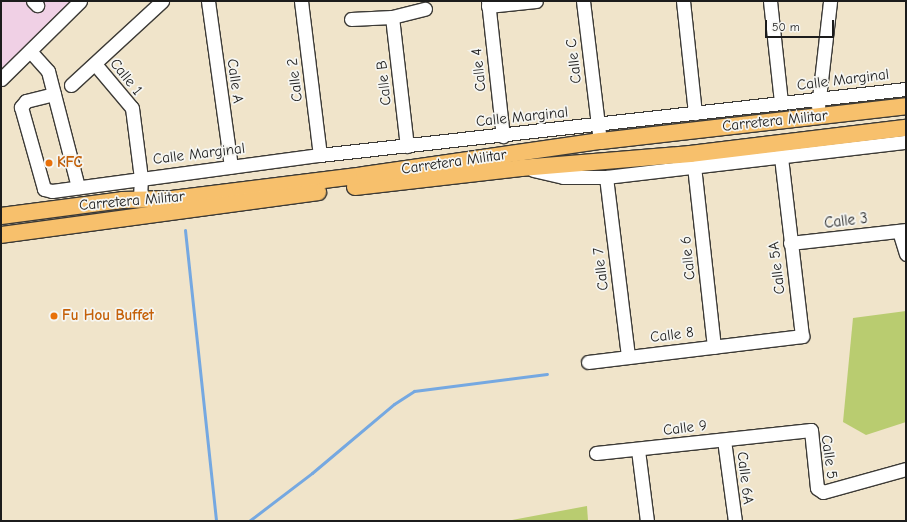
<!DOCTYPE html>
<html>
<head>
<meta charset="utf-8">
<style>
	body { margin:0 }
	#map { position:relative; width:907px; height:522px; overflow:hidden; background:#f0e4ca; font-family:"Comic Neue",sans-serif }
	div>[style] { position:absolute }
	.built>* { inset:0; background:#f0d0e5 }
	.green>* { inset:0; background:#b9cc70 }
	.stream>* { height:3px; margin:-1.5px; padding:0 1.5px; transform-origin:1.5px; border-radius:1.5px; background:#75a8e1 }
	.roads { filter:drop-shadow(1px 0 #3c3a36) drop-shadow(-1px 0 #3c3a36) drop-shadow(0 1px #3c3a36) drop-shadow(0 -1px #3c3a36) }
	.minor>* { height:13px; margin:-6.5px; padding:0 6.5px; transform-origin:6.5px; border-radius:6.5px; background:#fff }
	.major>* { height:16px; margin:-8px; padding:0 8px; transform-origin:8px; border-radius:8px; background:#f7c06c }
	.dots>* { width:11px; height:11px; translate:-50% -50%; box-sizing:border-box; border:2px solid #f6f6f2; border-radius:50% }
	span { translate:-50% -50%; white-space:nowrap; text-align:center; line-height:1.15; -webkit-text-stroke:3.5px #f6f6f2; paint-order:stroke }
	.street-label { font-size:15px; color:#1c1c1c }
	.food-label { font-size:15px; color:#c56008; font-weight:700 }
	.left { translate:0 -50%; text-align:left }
	.frame { position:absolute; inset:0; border:2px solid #1c1c1c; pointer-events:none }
	.scale { position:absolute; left:765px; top:20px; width:69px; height:18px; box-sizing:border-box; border:2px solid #1c1c1c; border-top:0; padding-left:5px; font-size:12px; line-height:14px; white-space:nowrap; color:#1c1c1c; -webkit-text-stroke:3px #f6f6f2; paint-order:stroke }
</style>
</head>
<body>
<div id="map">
	<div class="built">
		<div style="clip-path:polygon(1px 1px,72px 1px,1px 89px)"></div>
	</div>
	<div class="green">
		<div style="clip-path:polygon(906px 311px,906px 422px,866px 435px,843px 422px,853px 318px)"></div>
		<div style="clip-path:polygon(587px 506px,588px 521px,507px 521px)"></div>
	</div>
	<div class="stream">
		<div style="left:185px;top:230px;width:293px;rotate:83.9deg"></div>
		<div style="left:249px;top:521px;width:79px;rotate:-37.3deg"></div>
		<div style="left:312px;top:473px;width:107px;rotate:-40.1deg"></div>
		<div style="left:394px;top:404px;width:24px;rotate:-33deg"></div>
		<div style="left:414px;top:391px;width:134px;rotate:-7.3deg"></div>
	</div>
	<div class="roads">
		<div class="minor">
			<div style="left:33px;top:1px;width:6px;rotate:45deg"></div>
			<div style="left:208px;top:1px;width:167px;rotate:82.1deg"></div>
			<div style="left:301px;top:1px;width:155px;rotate:83deg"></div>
			<div style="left:488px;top:1px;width:136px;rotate:83.7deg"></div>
			<div style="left:583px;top:1px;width:133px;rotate:83.1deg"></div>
			<div style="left:683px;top:1px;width:113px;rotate:83.9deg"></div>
			<div style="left:770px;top:1px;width:103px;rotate:83.8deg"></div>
			<div style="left:488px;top:6px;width:48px;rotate:-5.9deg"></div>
			<div style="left:392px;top:17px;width:130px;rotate:83.4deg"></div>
			<div style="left:351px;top:19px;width:41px;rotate:-2.8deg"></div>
			<div style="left:392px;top:17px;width:34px;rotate:-14deg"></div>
			<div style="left:30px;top:51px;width:27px;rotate:48deg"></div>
			<div style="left:48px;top:71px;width:120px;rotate:75.5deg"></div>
			<div style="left:95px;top:64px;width:57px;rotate:49.9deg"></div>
			<div style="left:132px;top:108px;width:71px;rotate:82.7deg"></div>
			<div style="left:141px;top:178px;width:21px;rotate:93deg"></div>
			<div style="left:1px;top:79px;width:111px;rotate:-44.6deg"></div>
			<div style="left:71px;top:85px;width:124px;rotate:-42.7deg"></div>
			<div style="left:54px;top:94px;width:29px;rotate:166deg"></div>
			<div style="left:26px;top:101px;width:8px;rotate:130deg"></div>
			<div style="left:21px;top:107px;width:85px;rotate:74.3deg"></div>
			<div style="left:44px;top:189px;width:8px;rotate:14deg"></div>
			<div style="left:52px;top:191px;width:270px;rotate:-7.7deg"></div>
			<div style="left:320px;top:155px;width:590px;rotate:-6.43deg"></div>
			<div style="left:818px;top:107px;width:107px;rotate:-83.5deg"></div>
			<div style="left:694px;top:166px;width:182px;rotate:83.7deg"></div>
			<div style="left:533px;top:170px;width:31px;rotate:13deg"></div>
			<div style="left:563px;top:177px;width:43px"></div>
			<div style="left:606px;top:177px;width:302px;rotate:-6.7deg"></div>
			<div style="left:606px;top:177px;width:181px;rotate:83deg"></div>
			<div style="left:899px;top:231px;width:24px;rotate:73deg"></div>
			<div style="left:790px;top:243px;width:117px;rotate:-6.4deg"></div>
			<div style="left:588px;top:362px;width:216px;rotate:-6.9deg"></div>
			<div style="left:802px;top:336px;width:181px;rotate:-96.7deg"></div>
			<div style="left:724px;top:440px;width:82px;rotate:82.3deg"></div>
			<div style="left:638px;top:450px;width:72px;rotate:82.8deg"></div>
			<div style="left:596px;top:453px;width:216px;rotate:-6.1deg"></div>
			<div style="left:811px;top:430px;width:58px;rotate:84.1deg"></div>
			<div style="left:817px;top:488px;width:7px;rotate:34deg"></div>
			<div style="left:823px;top:492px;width:86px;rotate:-15.5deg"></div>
		</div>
		<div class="major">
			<div style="left:355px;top:187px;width:167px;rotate:-6.5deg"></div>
			<div style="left:521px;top:168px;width:170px;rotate:-4.7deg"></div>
			<div style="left:690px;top:154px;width:218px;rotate:-6.9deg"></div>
			<div style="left:1px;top:216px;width:122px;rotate:-7.5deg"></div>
			<div style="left:122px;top:200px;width:50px;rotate:-1.1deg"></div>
			<div style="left:172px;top:199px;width:193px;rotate:-7.1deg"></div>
			<div style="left:364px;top:175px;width:239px;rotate:-8.2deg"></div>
			<div style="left:601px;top:141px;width:307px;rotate:-6.5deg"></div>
			<div style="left:1px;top:235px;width:320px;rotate:-7.7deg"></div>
		</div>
	</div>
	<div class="dots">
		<div style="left:49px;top:163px;background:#e8710a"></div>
		<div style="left:54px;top:316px;background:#e8710a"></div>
	</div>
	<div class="street-label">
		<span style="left:574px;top:61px;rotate:-97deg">Calle C</span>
		<span style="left:479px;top:70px;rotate:-96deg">Calle 4</span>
		<span style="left:126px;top:77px;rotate:51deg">Calle 1</span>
		<span style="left:295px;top:80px;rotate:-97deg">Calle 2</span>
		<span style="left:843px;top:80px;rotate:-7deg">Calle Marginal</span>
		<span style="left:235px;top:81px;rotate:82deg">Calle A</span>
		<span style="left:384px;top:83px;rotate:-96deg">Calle B</span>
		<span style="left:522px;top:117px;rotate:-6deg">Calle Marginal</span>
		<span style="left:775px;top:121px;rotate:-6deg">Carretera Militar</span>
		<span style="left:199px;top:154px;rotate:-7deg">Calle Marginal</span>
		<span style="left:454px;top:162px;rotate:-8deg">Carretera Militar</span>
		<span style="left:132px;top:201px;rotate:-5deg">Carretera Militar</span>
		<span style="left:846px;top:221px;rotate:-7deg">Calle 3</span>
		<span style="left:688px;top:258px;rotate:-96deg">Calle 6</span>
		<span style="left:777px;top:268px;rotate:-97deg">Calle 5A</span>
		<span style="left:601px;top:269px;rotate:-97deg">Calle 7</span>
		<span style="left:672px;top:335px;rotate:-7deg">Calle 8</span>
		<span style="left:685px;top:428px;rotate:-7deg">Calle 9</span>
		<span style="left:829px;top:457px;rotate:82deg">Calle 5</span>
		<span style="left:745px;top:478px;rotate:83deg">Calle 6A</span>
	</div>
	<div class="food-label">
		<span class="left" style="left:57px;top:163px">KFC</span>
		<span class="left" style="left:62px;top:316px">Fu Hou Buffet</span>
	</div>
	<div class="frame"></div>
	<div class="scale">50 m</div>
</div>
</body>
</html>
